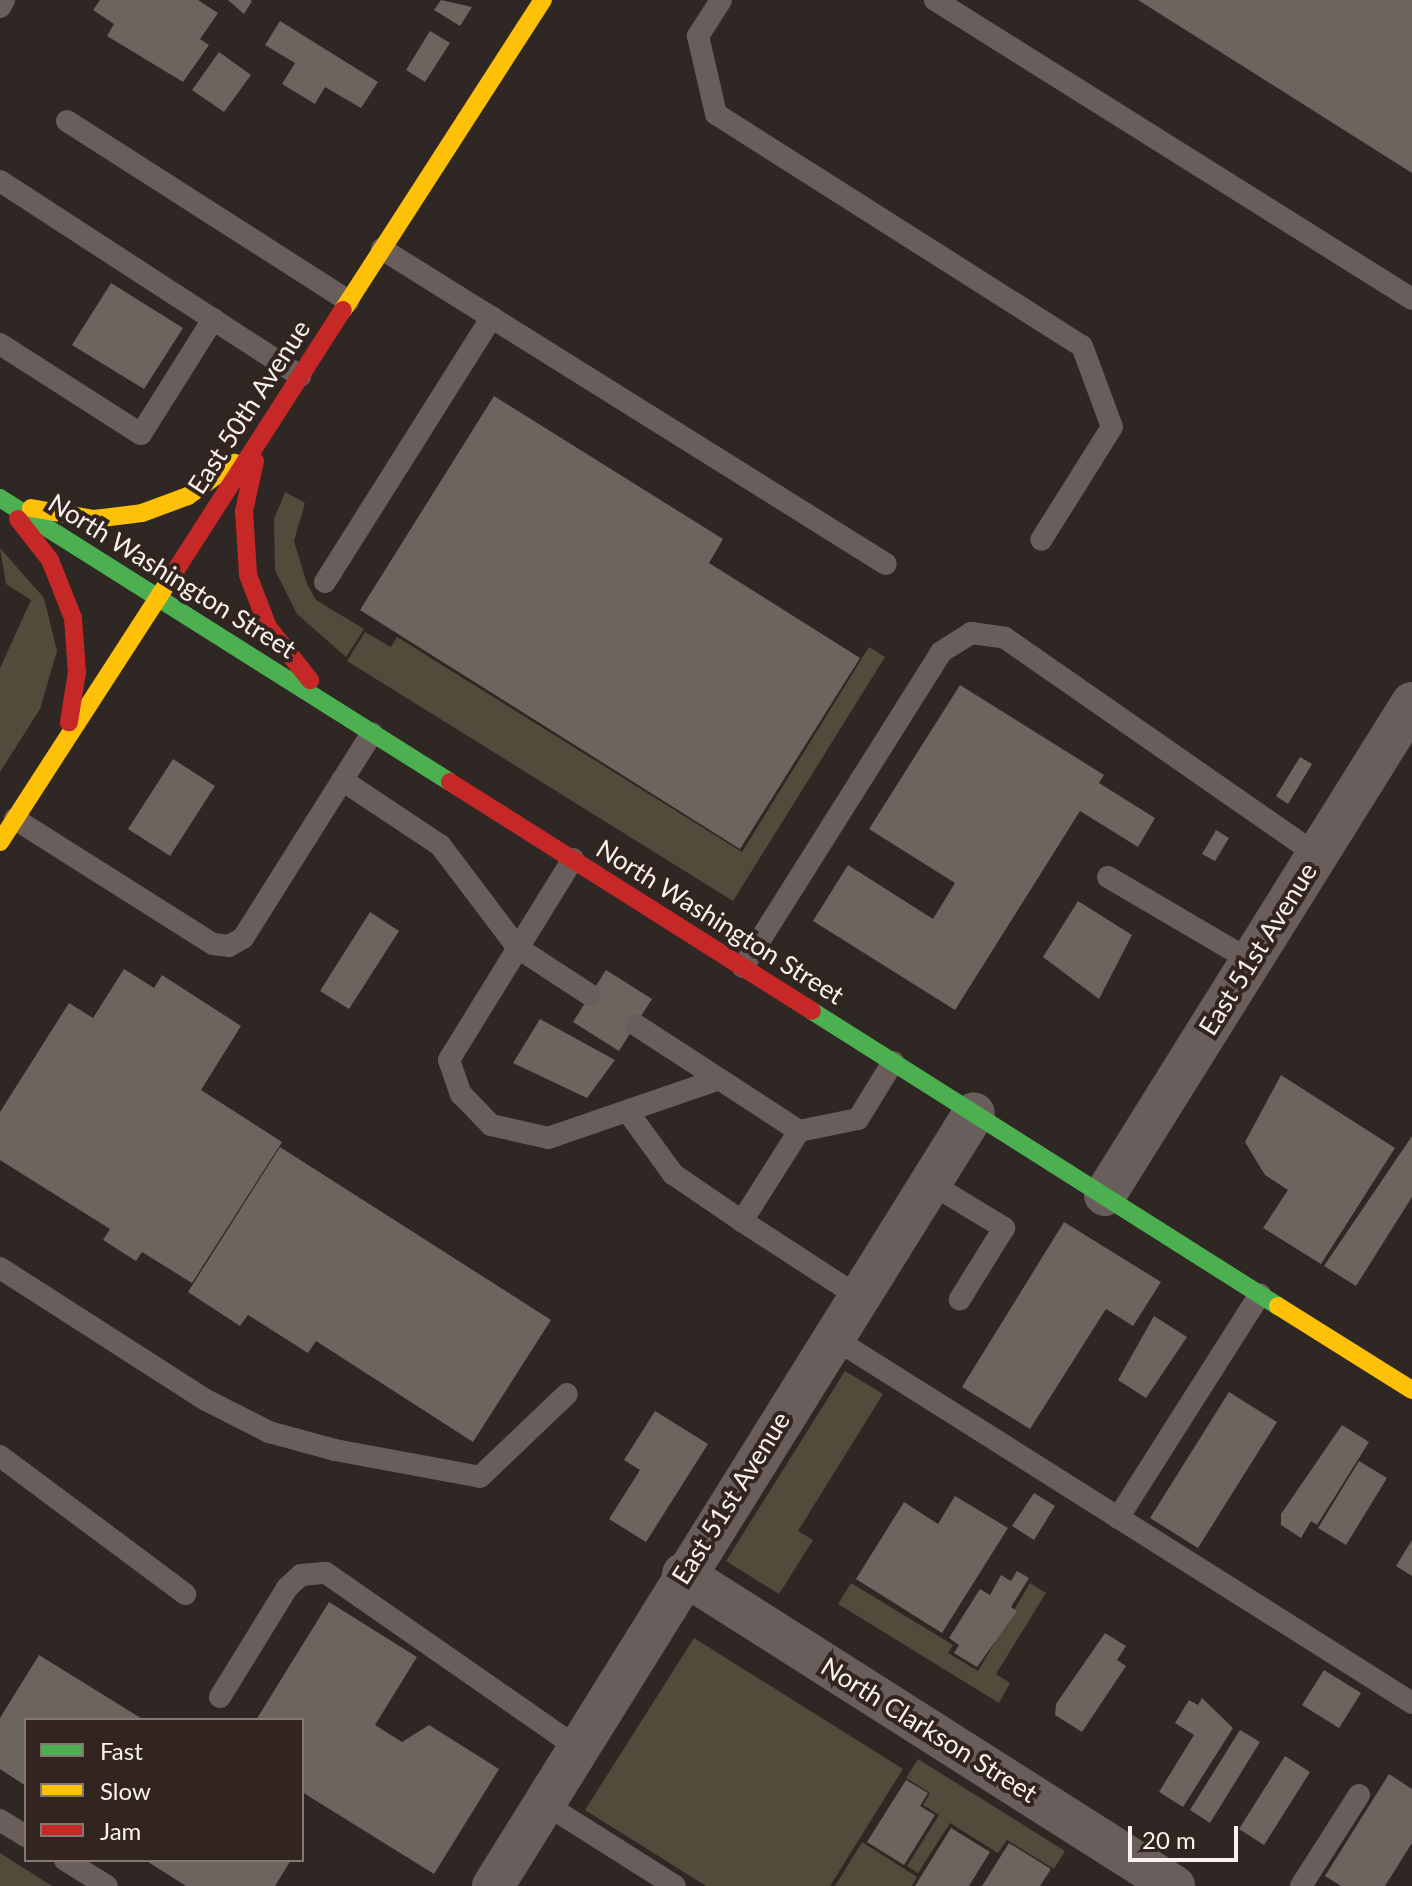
<!DOCTYPE html>
<html>
<head>
<meta charset="utf-8">
<style>
	body { margin:0 }
	#map { position:relative; width:1412px; height:1886px; overflow:hidden; background:#2e2724; font-family:Lato,sans-serif }
	div>[style] { position:absolute }
	.green>* { inset:0; background:#534a3b }
	.building>* { inset:0; background:#6c645e }
	.lane>* { height:22px; margin:-11px; padding:0 11px; transform-origin:11px; border-radius:11px; background:#6a5e5c }
	.street>* { height:42px; margin:-21px; padding:0 21px; transform-origin:21px; border-radius:21px; background:#6a5e5c }
	.fast>* { height:18px; margin:-9px; padding:0 9px; transform-origin:9px; border-radius:9px; background:#4caf50 }
	.slow>* { height:18px; margin:-9px; padding:0 9px; transform-origin:9px; border-radius:9px; background:#ffc107 }
	.jam>* { height:18px; margin:-9px; padding:0 9px; transform-origin:9px; border-radius:9px; background:#c62828 }
	span { translate:-50% -50%; white-space:nowrap; text-align:center; line-height:1.15; -webkit-text-stroke:8px #322520; paint-order:stroke }
	.street-label { font-size:26px; color:#fbf2ee }
	.legend { position:absolute; left:24px; top:1718px; width:280px; height:144px; box-sizing:border-box; background:#322520; border:2px solid #827772; margin:0; padding:10px 14px; list-style:none; font-size:24px; color:#fbf2ee }
	.legend li { display:flex; align-items:center; gap:16px; height:40px }
	.legend b { width:40px; border:2px solid #827772 }
	.scale { position:absolute; left:1128px; top:1826px; width:110px; height:36px; box-sizing:border-box; border:4px solid #fbf2ee; border-top:0; padding-left:10px; font-size:24px; line-height:28px; white-space:nowrap; color:#fbf2ee; -webkit-text-stroke:6px #322520; paint-order:stroke }
</style>
</head>
<body>
<div id="map">
	<div class="green">
		<div style="clip-path:polygon(285px 492px,305px 503px,294px 541px,307px 584px,316px 600px,364px 629px,346px 657px,297px 614px,275px 570px,274px 519px)"></div>
		<div style="clip-path:polygon(0 548px,44px 598px,57px 651px,40px 709px,0 772px,0 668px,31px 600px,6px 584px)"></div>
		<div style="clip-path:polygon(365px 632px,391px 647px,397px 637px,742px 852px,869px 647px,885px 657px,733px 901px,347px 661px)"></div>
		<div style="clip-path:polygon(845px 1371px,883px 1394px,798px 1531px,813px 1540px,779px 1594px,726px 1561px)"></div>
		<div style="clip-path:polygon(851px 1583px,953px 1645px,948px 1653px,978px 1671px,1030px 1583px,1046px 1593px,996px 1674px,1010px 1683px,999px 1703px,838px 1604px)"></div>
		<div style="clip-path:polygon(694px 1638px,903px 1769px,830px 1886px,706px 1886px,585px 1810px)"></div>
		<div style="clip-path:polygon(918px 1759px,1065px 1851px,1054px 1869px,1007px 1840px,998px 1853px,950px 1823px,918px 1873px,907px 1866px,939px 1815px,923px 1805px,930px 1793px,906px 1778px)"></div>
		<div style="clip-path:polygon(862px 1842px,917px 1877px,912px 1886px,835px 1886px)"></div>
		<div style="clip-path:polygon(0 1853px,52px 1886px,0 1886px)"></div>
	</div>
	<div class="building">
		<div style="clip-path:polygon(100px 0,198px 0,218px 13px,200px 39px,209px 45px,183px 82px,107px 36px,114px 24px,93px 10px)"></div>
		<div style="clip-path:polygon(228px 0,250px 0,252px 1px,244px 14px)"></div>
		<div style="clip-path:polygon(441px 0,472px 7px,460px 26px,434px 10px)"></div>
		<div style="clip-path:polygon(1138px 0,1412px 0,1412px 173px)"></div>
		<div style="clip-path:polygon(280px 21px,378px 82px,361px 108px,325px 87px,315px 104px,282px 84px,295px 63px,265px 45px)"></div>
		<div style="clip-path:polygon(430px 31px,450px 43px,425px 82px,406px 70px)"></div>
		<div style="clip-path:polygon(219px 52px,251px 75px,224px 112px,192px 90px)"></div>
		<div style="clip-path:polygon(111px 283px,183px 328px,144px 389px,72px 345px)"></div>
		<div style="clip-path:polygon(494px 396px,723px 539px,709px 563px,860px 658px,740px 849px,360px 610px)"></div>
		<div style="clip-path:polygon(960px 685px,1104px 775px,1099px 783px,1155px 818px,1138px 847px,1080px 811px,955px 1010px,813px 921px,848px 865px,933px 919px,955px 883px,869px 829px)"></div>
		<div style="clip-path:polygon(1300px 757px,1312px 764px,1288px 804px,1276px 796px)"></div>
		<div style="clip-path:polygon(173px 759px,215px 786px,170px 856px,128px 829px)"></div>
		<div style="clip-path:polygon(1216px 830px,1229px 838px,1215px 861px,1202px 854px)"></div>
		<div style="clip-path:polygon(1078px 901px,1132px 935px,1099px 999px,1043px 957px)"></div>
		<div style="clip-path:polygon(370px 912px,399px 931px,349px 1009px,320px 991px)"></div>
		<div style="clip-path:polygon(124px 969px,154px 988px,162px 975px,241px 1026px,201px 1090px,282px 1142px,192px 1283px,142px 1252px,136px 1261px,103px 1240px,110px 1229px,0 1160px,0 1112px,69px 1003px,93px 1018px)"></div>
		<div style="clip-path:polygon(606px 970px,652px 999px,619px 1051px,573px 1022px)"></div>
		<div style="clip-path:polygon(540px 1019px,615px 1060px,587px 1098px,513px 1063px)"></div>
		<div style="clip-path:polygon(1281px 1075px,1395px 1148px,1321px 1264px,1263px 1228px,1288px 1190px,1265px 1175px,1245px 1142px)"></div>
		<div style="clip-path:polygon(1412px 1136px,1412px 1197px,1356px 1286px,1324px 1266px)"></div>
		<div style="clip-path:polygon(280px 1147px,551px 1320px,473px 1442px,316px 1341px,308px 1353px,248px 1315px,240px 1326px,188px 1292px)"></div>
		<div style="clip-path:polygon(1064px 1222px,1161px 1282px,1133px 1326px,1106px 1309px,1030px 1429px,962px 1387px)"></div>
		<div style="clip-path:polygon(1154px 1316px,1187px 1337px,1146px 1398px,1118px 1380px)"></div>
		<div style="clip-path:polygon(1229px 1392px,1277px 1422px,1198px 1548px,1150px 1518px)"></div>
		<div style="clip-path:polygon(655px 1411px,708px 1444px,646px 1542px,609px 1519px,640px 1470px,624px 1460px)"></div>
		<div style="clip-path:polygon(1342px 1425px,1369px 1442px,1317px 1525px,1311px 1521px,1301px 1538px,1281px 1525px,1281px 1514px)"></div>
		<div style="clip-path:polygon(1359px 1461px,1387px 1478px,1346px 1545px,1318px 1528px)"></div>
		<div style="clip-path:polygon(1034px 1493px,1055px 1506px,1034px 1540px,1012px 1526px)"></div>
		<div style="clip-path:polygon(955px 1496px,1008px 1528px,942px 1633px,856px 1579px,904px 1502px,938px 1524px)"></div>
		<div style="clip-path:polygon(1412px 1540px,1412px 1576px,1396px 1566px)"></div>
		<div style="clip-path:polygon(1017px 1571px,1029px 1578px,1011px 1607px,1017px 1611px,977px 1667px,954px 1653px,959px 1645px,949px 1638px,980px 1589px,990px 1595px,1001px 1575px,1011px 1581px)"></div>
		<div style="clip-path:polygon(329px 1602px,417px 1657px,375px 1725px,402px 1742px,429px 1725px,499px 1769px,434px 1874px,302px 1792px,302px 1720px,256px 1720px)"></div>
		<div style="clip-path:polygon(1105px 1633px,1126px 1646px,1117px 1660px,1126px 1666px,1082px 1732px,1055px 1715px,1056px 1704px)"></div>
		<div style="clip-path:polygon(39px 1655px,144px 1720px,26px 1720px,26px 1786px,0 1769px,0 1718px)"></div>
		<div style="clip-path:polygon(1324px 1670px,1361px 1693px,1339px 1728px,1302px 1705px)"></div>
		<div style="clip-path:polygon(1202px 1698px,1233px 1728px,1183px 1807px,1159px 1792px,1194px 1735px,1175px 1723px,1189px 1700px,1198px 1705px)"></div>
		<div style="clip-path:polygon(1240px 1730px,1260px 1742px,1210px 1823px,1190px 1810px)"></div>
		<div style="clip-path:polygon(1285px 1756px,1310px 1772px,1264px 1845px,1239px 1829px)"></div>
		<div style="clip-path:polygon(1389px 1774px,1412px 1789px,1412px 1843px,1385px 1886px,1341px 1886px,1325px 1876px)"></div>
		<div style="clip-path:polygon(906px 1780px,928px 1793px,920px 1806px,935px 1815px,904px 1865px,867px 1842px)"></div>
		<div style="clip-path:polygon(951px 1828px,990px 1852px,969px 1886px,915px 1886px)"></div>
		<div style="clip-path:polygon(1009px 1843px,1051px 1869px,1040px 1886px,982px 1886px)"></div>
		<div style="clip-path:polygon(145px 1860px,291px 1860px,275px 1886px,186px 1886px)"></div>
	</div>
	<div class="lane">
		<div style="left:721px;top:0;width:43px;rotate:122.6deg"></div>
		<div style="left:698px;top:36px;width:80px;rotate:77deg"></div>
		<div style="left:716px;top:114px;width:433px;rotate:32.4deg"></div>
		<div style="left:1082px;top:346px;width:86px;rotate:69.7deg"></div>
		<div style="left:1112px;top:427px;width:133px;rotate:122.1deg"></div>
		<div style="left:935px;top:0;width:563px;rotate:32.08deg"></div>
		<div style="left:0;top:7px;width:8px;rotate:-60deg"></div>
		<div style="left:67px;top:121px;width:334px;rotate:32.6deg"></div>
		<div style="left:0;top:181px;width:358px;rotate:33deg"></div>
		<div style="left:382px;top:249px;width:594px;rotate:32.01deg"></div>
		<div style="left:0;top:344px;width:167px;rotate:32.6deg"></div>
		<div style="left:141px;top:434px;width:136px;rotate:-57.9deg"></div>
		<div style="left:325px;top:582px;width:313px;rotate:-57.8deg"></div>
		<div style="left:342px;top:780px;width:118px;rotate:33.6deg"></div>
		<div style="left:440px;top:845px;width:129px;rotate:52.9deg"></div>
		<div style="left:518px;top:948px;width:86px;rotate:33.1deg"></div>
		<div style="left:15px;top:819px;width:234px;rotate:32.3deg"></div>
		<div style="left:213px;top:944px;width:16px;rotate:7deg"></div>
		<div style="left:229px;top:946px;width:16px;rotate:-30deg"></div>
		<div style="left:243px;top:938px;width:242px;rotate:-57.8deg"></div>
		<div style="left:573px;top:859px;width:236px;rotate:121.7deg"></div>
		<div style="left:449px;top:1060px;width:36px;rotate:71deg"></div>
		<div style="left:461px;top:1094px;width:43px;rotate:45.9deg"></div>
		<div style="left:491px;top:1125px;width:58px;rotate:12.8deg"></div>
		<div style="left:548px;top:1138px;width:181px;rotate:-19deg"></div>
		<div style="left:1108px;top:877px;width:166px;rotate:30.4deg"></div>
		<div style="left:743px;top:967px;width:372px;rotate:-57.8deg"></div>
		<div style="left:941px;top:652px;width:36px;rotate:-32deg"></div>
		<div style="left:971px;top:633px;width:34px;rotate:8deg"></div>
		<div style="left:1005px;top:638px;width:380px;rotate:34.8deg"></div>
		<div style="left:636px;top:1025px;width:194px;rotate:33deg"></div>
		<div style="left:799px;top:1131px;width:60px;rotate:-11.5deg"></div>
		<div style="left:858px;top:1119px;width:67px;rotate:-58.4deg"></div>
		<div style="left:628px;top:1112px;width:77px;rotate:54deg"></div>
		<div style="left:673px;top:1174px;width:83px;rotate:34.3deg"></div>
		<div style="left:799px;top:1131px;width:107px;rotate:122.3deg"></div>
		<div style="left:742px;top:1221px;width:140px;rotate:33deg"></div>
		<div style="left:930px;top:1183px;width:87px;rotate:31.3deg"></div>
		<div style="left:1004px;top:1228px;width:84px;rotate:121.8deg"></div>
		<div style="left:0;top:1268px;width:245px;rotate:32.7deg"></div>
		<div style="left:206px;top:1400px;width:71px;rotate:26.9deg"></div>
		<div style="left:269px;top:1432px;width:68px;rotate:15.3deg"></div>
		<div style="left:335px;top:1450px;width:147px;rotate:10.5deg"></div>
		<div style="left:480px;top:1477px;width:120px;rotate:-43.7deg"></div>
		<div style="left:832px;top:1337px;width:686px;rotate:32.25deg"></div>
		<div style="left:0;top:1456px;width:231px;rotate:36.7deg"></div>
		<div style="left:1118px;top:1518px;width:265px;rotate:-57.6deg"></div>
		<div style="left:220px;top:1697px;width:128px;rotate:-58.4deg"></div>
		<div style="left:287px;top:1588px;width:19px;rotate:-43deg"></div>
		<div style="left:301px;top:1575px;width:25px;rotate:-5deg"></div>
		<div style="left:326px;top:1573px;width:303px;rotate:34.8deg"></div>
		<div style="left:542px;top:1802px;width:157px;rotate:32.3deg"></div>
		<div style="left:0;top:1820px;width:31px;rotate:32deg"></div>
		<div style="left:65px;top:1860px;width:49px;rotate:31.8deg"></div>
		<div style="left:1301px;top:1886px;width:108px;rotate:-57.5deg"></div>
	</div>
	<div class="street">
		<div style="left:1105px;top:1195px;width:580px;rotate:-58.04deg"></div>
		<div style="left:683px;top:1574px;width:582px;rotate:32.43deg"></div>
		<div style="left:493px;top:1886px;width:910px;rotate:-58.11deg"></div>
	</div>
	<div class="fast">
		<div style="left:0;top:498px;width:532px;rotate:32.26deg"></div>
		<div style="left:812px;top:1011px;width:552px;rotate:32.34deg"></div>
	</div>
	<div class="slow">
		<div style="left:343px;top:310px;width:369px;rotate:-57.2deg"></div>
		<div style="left:31px;top:508px;width:64px;rotate:9.9deg"></div>
		<div style="left:94px;top:519px;width:48px;rotate:-7.1deg"></div>
		<div style="left:142px;top:513px;width:49px;rotate:-20.3deg"></div>
		<div style="left:188px;top:496px;width:57px;rotate:-35.7deg"></div>
		<div style="left:0;top:842px;width:317px;rotate:-57.1deg"></div>
		<div style="left:1278px;top:1306px;width:158px;rotate:32.1deg"></div>
	</div>
	<div class="jam">
		<div style="left:255px;top:461px;width:51px;rotate:102.4deg"></div>
		<div style="left:244px;top:511px;width:64px;rotate:86.4deg"></div>
		<div style="left:248px;top:575px;width:56px;rotate:69deg"></div>
		<div style="left:268px;top:627px;width:68px;rotate:51.6deg"></div>
		<div style="left:18px;top:519px;width:52px;rotate:52deg"></div>
		<div style="left:50px;top:560px;width:62px;rotate:68.4deg"></div>
		<div style="left:73px;top:618px;width:54px;rotate:85.8deg"></div>
		<div style="left:77px;top:672px;width:51px;rotate:99.1deg"></div>
		<div style="left:172px;top:576px;width:316px;rotate:-57.3deg"></div>
		<div style="left:450px;top:782px;width:428px;rotate:32.3deg"></div>
	</div>
	<div class="street-label">
		<span style="left:249px;top:407px;rotate:-57deg">East 50th Avenue</span>
		<span style="left:172px;top:576px;rotate:32deg">North Washington Street</span>
		<span style="left:720px;top:922px;rotate:32deg">North Washington Street</span>
		<span style="left:1258px;top:949px;rotate:-58deg">East 51st Avenue</span>
		<span style="left:731px;top:1498px;rotate:-58deg">East 51st Avenue</span>
		<span style="left:929px;top:1730px;rotate:32deg">North Clarkson Street</span>
	</div>
	<ul class="legend">
	<li><b style="height:10px;background:#4caf50"></b>Fast</li>
	<li><b style="height:10px;background:#ffc107"></b>Slow</li>
	<li><b style="height:10px;background:#c62828"></b>Jam</li>
	</ul>
	<div class="scale">20 m</div>
</div>
</body>
</html>
